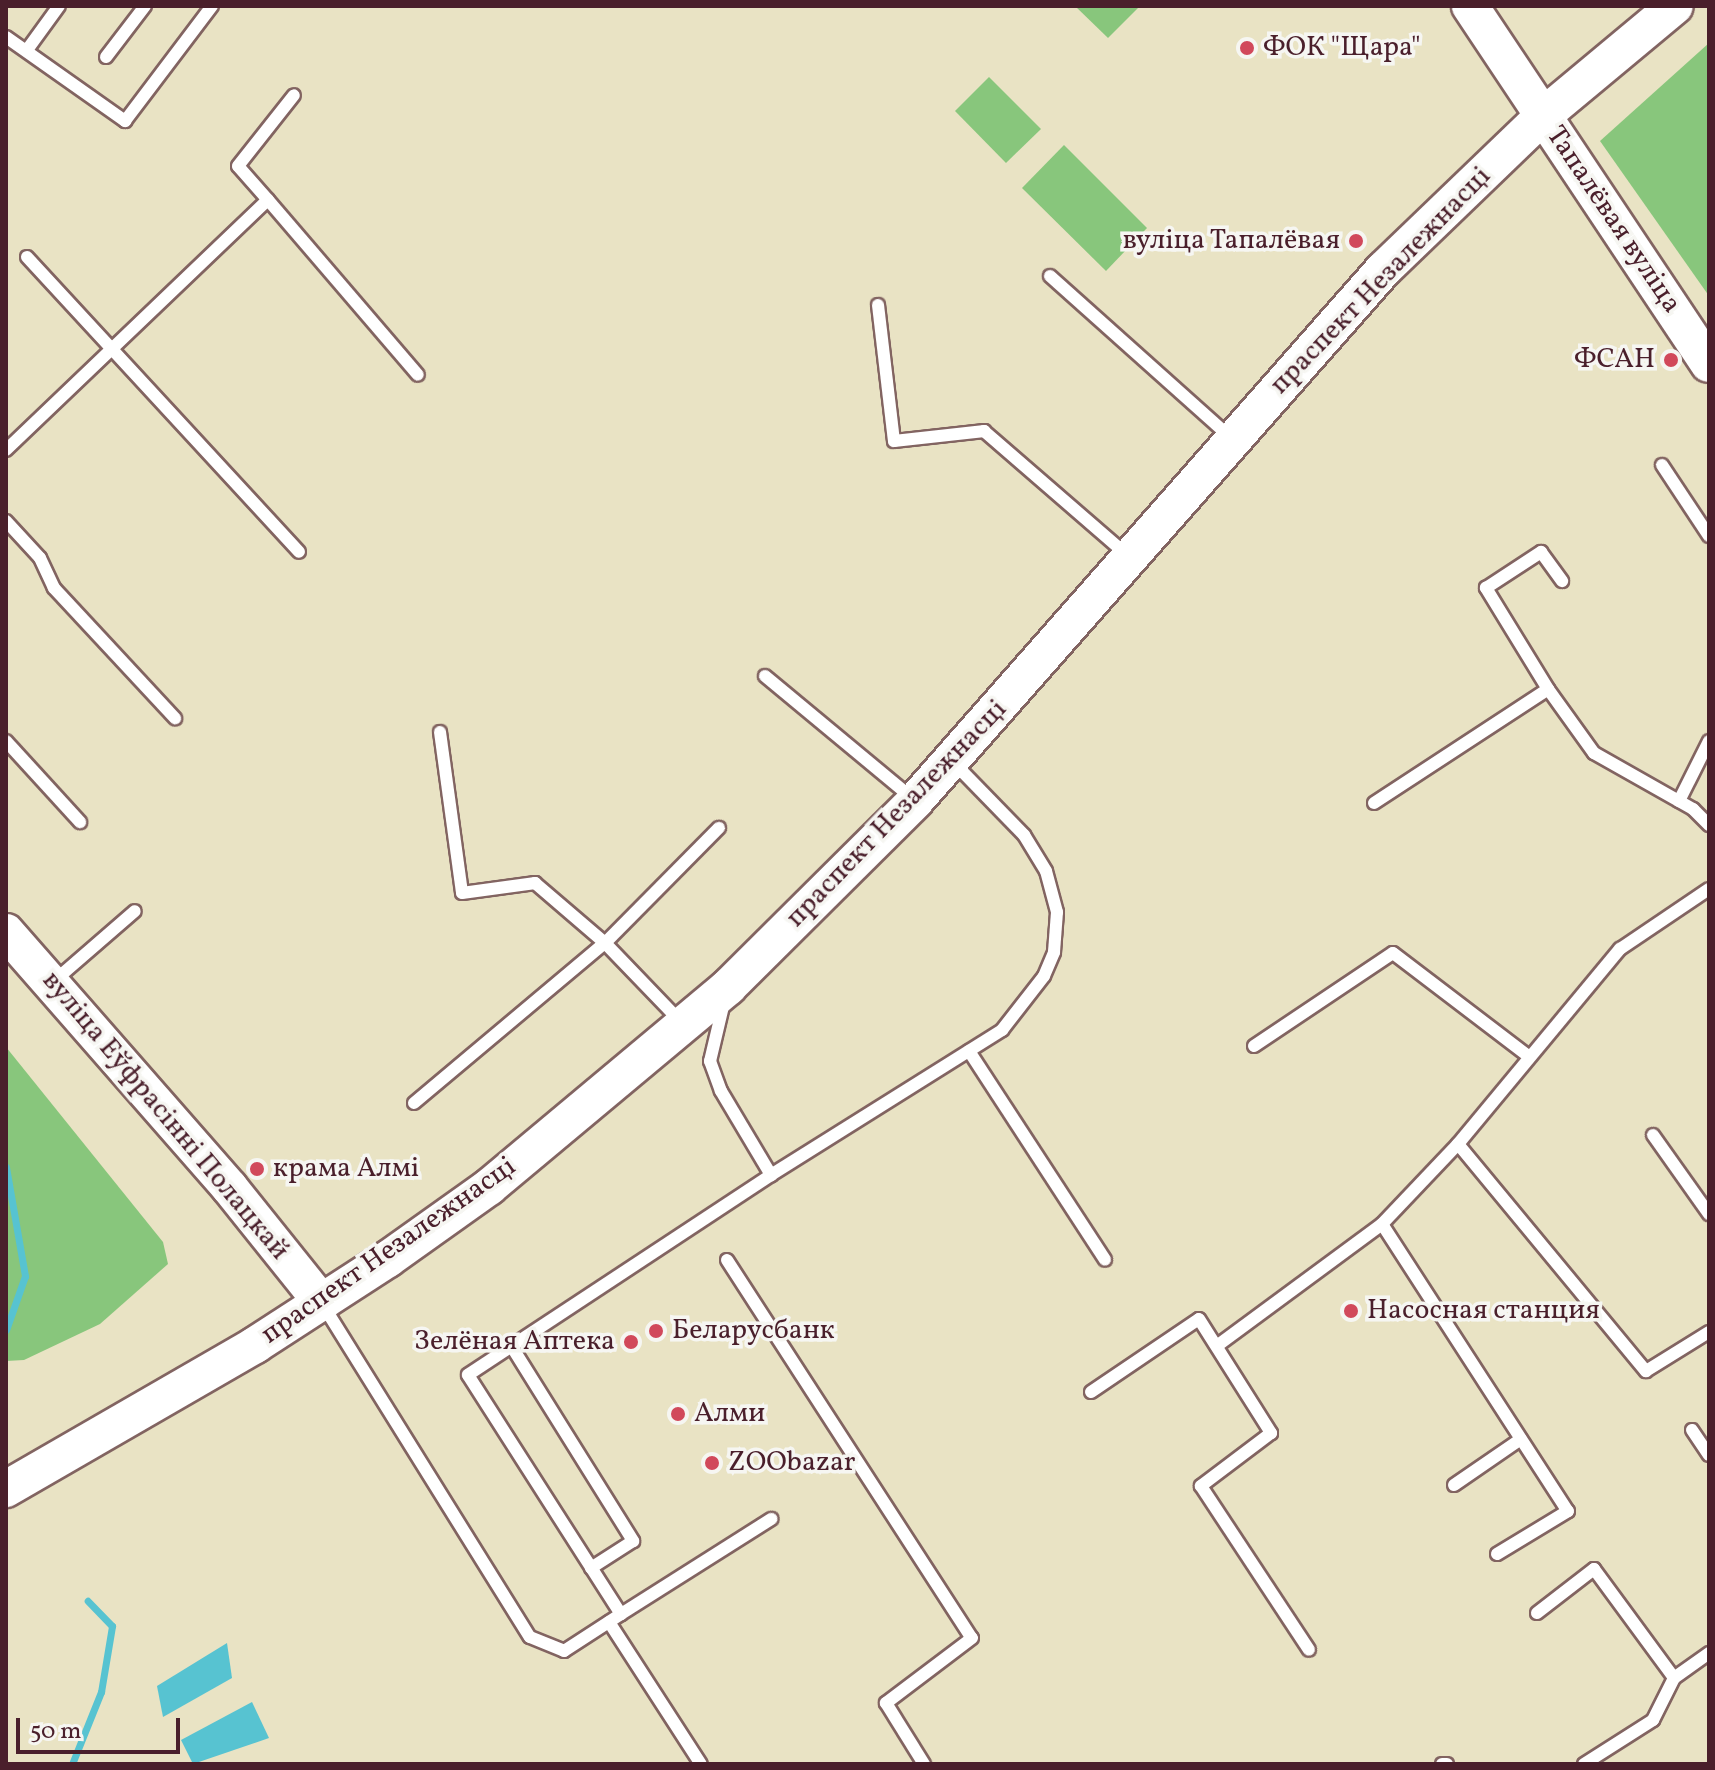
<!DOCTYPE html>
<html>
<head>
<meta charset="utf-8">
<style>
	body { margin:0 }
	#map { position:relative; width:1715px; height:1770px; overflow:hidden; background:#e9e3c4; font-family:Vollkorn,serif }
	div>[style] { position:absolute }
	.green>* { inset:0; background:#88c67c }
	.water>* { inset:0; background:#57c3d1 }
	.stream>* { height:7px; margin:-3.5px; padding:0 3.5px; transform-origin:3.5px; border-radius:3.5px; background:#57c3d1 }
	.roads { filter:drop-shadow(2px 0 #826461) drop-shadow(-2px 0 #826461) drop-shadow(0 2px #826461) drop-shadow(0 -2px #826461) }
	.lane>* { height:12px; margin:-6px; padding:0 6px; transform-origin:6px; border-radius:6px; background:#fff }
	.secondary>* { height:36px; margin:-18px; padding:0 18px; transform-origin:18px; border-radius:18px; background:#fff }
	.dots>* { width:22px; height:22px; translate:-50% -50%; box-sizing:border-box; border:4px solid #f6f6f2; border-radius:50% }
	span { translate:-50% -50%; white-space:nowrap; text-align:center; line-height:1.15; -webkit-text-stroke:7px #f6f6f2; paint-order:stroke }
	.poi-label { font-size:28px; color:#4a1f2b }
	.left { translate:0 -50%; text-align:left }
	.right { translate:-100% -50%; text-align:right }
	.street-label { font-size:28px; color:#4a1f2b }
	.frame { position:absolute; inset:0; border:8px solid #4a1f2b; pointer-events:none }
	.scale { position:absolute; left:16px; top:1718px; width:164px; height:36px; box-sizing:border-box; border:4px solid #4a1f2b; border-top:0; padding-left:10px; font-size:24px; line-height:28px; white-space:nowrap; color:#4a1f2b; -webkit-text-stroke:6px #f6f6f2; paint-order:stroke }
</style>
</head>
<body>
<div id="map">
	<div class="green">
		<div style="clip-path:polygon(1075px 6px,1140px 6px,1108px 38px)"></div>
		<div style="clip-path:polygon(1709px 43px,1709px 296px,1600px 141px)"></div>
		<div style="clip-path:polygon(989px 77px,1041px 129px,1006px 163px,955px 111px)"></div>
		<div style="clip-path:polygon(1064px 145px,1147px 228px,1106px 271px,1022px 188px)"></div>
		<div style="clip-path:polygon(6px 1047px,163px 1242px,168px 1264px,100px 1324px,24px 1360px,6px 1361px)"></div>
	</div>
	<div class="water">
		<div style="clip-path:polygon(227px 1643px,232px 1678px,163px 1717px,157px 1686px)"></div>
		<div style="clip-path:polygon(252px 1702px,269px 1738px,193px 1764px,181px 1740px)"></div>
	</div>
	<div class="stream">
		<div style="left:6px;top:1167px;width:111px;rotate:80.1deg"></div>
		<div style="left:25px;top:1276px;width:57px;rotate:109.4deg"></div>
		<div style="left:72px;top:1764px;width:78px;rotate:-68.1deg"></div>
		<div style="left:101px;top:1692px;width:67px;rotate:-80.5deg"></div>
		<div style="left:112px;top:1626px;width:35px;rotate:-134deg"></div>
	</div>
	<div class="roads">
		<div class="lane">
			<div style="left:6px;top:37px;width:146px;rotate:35.2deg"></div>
			<div style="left:125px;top:121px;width:144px;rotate:-52.9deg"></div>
			<div style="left:27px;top:50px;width:54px;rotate:-54deg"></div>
			<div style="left:106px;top:57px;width:64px;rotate:-52.6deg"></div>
			<div style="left:268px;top:200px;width:45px;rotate:-131.4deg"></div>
			<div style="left:238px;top:166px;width:90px;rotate:-51.7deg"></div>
			<div style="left:27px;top:257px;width:401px;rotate:47.3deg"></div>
			<div style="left:1050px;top:276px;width:241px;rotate:41.8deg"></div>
			<div style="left:878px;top:305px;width:137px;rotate:83.3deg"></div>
			<div style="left:894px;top:441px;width:91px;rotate:-6.3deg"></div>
			<div style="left:984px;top:431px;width:189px;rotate:40.9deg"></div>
			<div style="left:6px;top:450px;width:362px;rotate:-43.7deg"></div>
			<div style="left:268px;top:200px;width:230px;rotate:49.4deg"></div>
			<div style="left:1662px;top:465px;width:85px;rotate:56.5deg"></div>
			<div style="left:6px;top:521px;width:50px;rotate:47.4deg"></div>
			<div style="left:40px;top:558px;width:33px;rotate:65deg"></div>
			<div style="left:54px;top:588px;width:178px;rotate:47.1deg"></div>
			<div style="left:765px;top:676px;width:192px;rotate:39.7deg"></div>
			<div style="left:1548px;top:689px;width:119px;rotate:-121.5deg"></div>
			<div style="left:1486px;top:588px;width:66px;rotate:-33.2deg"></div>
			<div style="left:1541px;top:552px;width:36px;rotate:54deg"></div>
			<div style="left:440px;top:732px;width:162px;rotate:82.2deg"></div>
			<div style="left:462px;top:893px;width:74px;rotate:-7.8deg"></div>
			<div style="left:535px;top:883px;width:92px;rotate:40.6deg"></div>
			<div style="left:605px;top:943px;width:108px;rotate:46.1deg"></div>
			<div style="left:6px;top:741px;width:110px;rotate:47.6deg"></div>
			<div style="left:1679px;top:801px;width:67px;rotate:-63.4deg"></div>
			<div style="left:1374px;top:803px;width:208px;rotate:-33.2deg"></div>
			<div style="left:1548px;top:689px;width:79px;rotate:54.3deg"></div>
			<div style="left:1594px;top:753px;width:114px;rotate:29.5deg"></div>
			<div style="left:1693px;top:809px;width:23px;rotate:45deg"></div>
			<div style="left:53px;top:982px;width:108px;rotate:-40.9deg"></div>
			<div style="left:724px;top:1002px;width:61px;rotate:103.3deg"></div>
			<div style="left:710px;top:1061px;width:32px;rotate:70deg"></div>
			<div style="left:721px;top:1091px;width:98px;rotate:59.2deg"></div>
			<div style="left:771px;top:1175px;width:363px;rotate:146.6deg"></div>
			<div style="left:468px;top:1375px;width:284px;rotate:57.4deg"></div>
			<div style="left:621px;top:1614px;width:178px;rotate:-32.3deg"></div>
			<div style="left:1254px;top:1046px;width:167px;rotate:-33.8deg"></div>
			<div style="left:1393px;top:953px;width:170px;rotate:37.3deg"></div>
			<div style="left:969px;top:1051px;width:249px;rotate:56.9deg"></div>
			<div style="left:414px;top:1103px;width:249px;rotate:-40deg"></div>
			<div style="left:605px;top:943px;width:162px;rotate:-45.3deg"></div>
			<div style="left:1653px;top:1135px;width:97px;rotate:54.7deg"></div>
			<div style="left:1458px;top:1144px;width:295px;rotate:50.4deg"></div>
			<div style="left:1646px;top:1371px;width:74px;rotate:-31.8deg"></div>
			<div style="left:771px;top:1175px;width:273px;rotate:-32.1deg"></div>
			<div style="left:1002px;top:1030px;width:68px;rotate:-52.1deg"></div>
			<div style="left:1044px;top:976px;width:26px;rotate:-67deg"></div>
			<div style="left:1054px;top:952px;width:40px;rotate:-85.7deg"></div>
			<div style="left:1057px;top:912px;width:42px;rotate:-105deg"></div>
			<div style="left:1046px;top:871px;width:42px;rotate:-121.4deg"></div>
			<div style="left:1024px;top:835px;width:100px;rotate:-134.2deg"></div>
			<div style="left:1382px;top:1224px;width:342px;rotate:57.1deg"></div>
			<div style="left:1568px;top:1511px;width:83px;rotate:148.8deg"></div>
			<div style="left:727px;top:1260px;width:450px;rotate:57.1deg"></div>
			<div style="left:972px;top:1638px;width:108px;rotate:142.9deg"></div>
			<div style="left:886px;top:1703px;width:72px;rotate:58.1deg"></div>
			<div style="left:323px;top:1305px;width:391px;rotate:58.1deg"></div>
			<div style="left:530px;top:1637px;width:37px;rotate:22deg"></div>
			<div style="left:564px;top:1651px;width:68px;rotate:-33deg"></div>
			<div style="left:1218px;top:1345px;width:204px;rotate:-36.4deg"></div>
			<div style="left:1382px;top:1224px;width:110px;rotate:-46.5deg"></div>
			<div style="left:1458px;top:1144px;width:254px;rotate:-50.3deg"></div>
			<div style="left:1620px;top:949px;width:107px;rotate:-34deg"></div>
			<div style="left:512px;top:1347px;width:229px;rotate:58deg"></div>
			<div style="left:633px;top:1541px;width:50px;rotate:147.3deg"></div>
			<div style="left:1091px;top:1392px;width:130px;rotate:-34.1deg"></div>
			<div style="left:1199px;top:1319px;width:135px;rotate:57.7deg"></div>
			<div style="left:1271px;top:1433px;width:88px;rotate:142.9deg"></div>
			<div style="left:1201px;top:1486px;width:196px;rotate:56.6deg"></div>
			<div style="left:1692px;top:1430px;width:30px;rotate:56deg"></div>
			<div style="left:1454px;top:1485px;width:81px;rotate:-34.5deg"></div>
			<div style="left:1537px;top:1613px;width:72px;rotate:-37.7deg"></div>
			<div style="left:1594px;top:1569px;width:135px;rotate:53.7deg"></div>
			<div style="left:609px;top:1622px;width:169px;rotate:57.1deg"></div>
			<div style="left:1442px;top:1764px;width:5px"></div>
			<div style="left:1584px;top:1764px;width:82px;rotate:-32.5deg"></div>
			<div style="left:1653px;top:1720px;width:47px;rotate:-63.4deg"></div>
			<div style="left:1674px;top:1678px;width:43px;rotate:-35.5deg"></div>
		</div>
		<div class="secondary">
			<div style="left:1470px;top:6px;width:430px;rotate:56.3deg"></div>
			<div style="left:6px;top:932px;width:340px;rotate:48.8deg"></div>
			<div style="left:230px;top:1188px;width:147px;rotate:51.3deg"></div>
			<div style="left:6px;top:1489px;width:288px;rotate:-30deg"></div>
			<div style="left:255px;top:1345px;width:158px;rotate:-32.9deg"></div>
			<div style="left:388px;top:1259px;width:124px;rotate:-35.5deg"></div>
			<div style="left:489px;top:1187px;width:312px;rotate:-39.9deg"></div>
			<div style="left:728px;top:987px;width:264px;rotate:-44.8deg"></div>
			<div style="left:915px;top:801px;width:708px;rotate:-48.61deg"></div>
			<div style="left:1383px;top:270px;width:223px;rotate:-43.9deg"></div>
			<div style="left:1544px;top:115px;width:170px;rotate:-39.8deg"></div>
		</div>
	</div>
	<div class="dots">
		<div style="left:1247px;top:48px;background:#d1495b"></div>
		<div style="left:1356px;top:241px;background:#d1495b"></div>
		<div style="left:1671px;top:360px;background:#d1495b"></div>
		<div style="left:257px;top:1169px;background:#d1495b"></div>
		<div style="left:1351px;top:1311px;background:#d1495b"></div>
		<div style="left:656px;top:1331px;background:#d1495b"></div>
		<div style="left:631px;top:1342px;background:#d1495b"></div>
		<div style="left:678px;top:1414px;background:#d1495b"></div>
		<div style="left:712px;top:1463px;background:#d1495b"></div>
	</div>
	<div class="poi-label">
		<span class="left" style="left:1263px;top:48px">ФОК "Щара"</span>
		<span class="right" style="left:1340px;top:241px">вуліца Тапалёвая</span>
		<span class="right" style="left:1655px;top:360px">ФСАН</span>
		<span class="left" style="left:273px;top:1169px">крама Алмі</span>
		<span class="left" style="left:1367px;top:1311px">Насосная станция</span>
		<span class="left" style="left:672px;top:1331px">Беларусбанк</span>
		<span class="right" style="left:615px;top:1342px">Зелёная Аптека</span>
		<span class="left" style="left:694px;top:1414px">Алми</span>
		<span class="left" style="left:728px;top:1463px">ZOObazar</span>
	</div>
	<div class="street-label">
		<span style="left:1613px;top:220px;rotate:56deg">Тапалёвая вуліца</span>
		<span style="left:1381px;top:281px;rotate:-46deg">праспект Незалежнасці</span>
		<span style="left:897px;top:814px;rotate:-46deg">праспект Незалежнасці</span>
		<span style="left:165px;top:1116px;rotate:50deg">вуліца Еўфрасінні Полацкай</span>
		<span style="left:389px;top:1251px;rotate:-35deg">праспект Незалежнасці</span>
	</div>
	<div class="frame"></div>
	<div class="scale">50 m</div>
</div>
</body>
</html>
